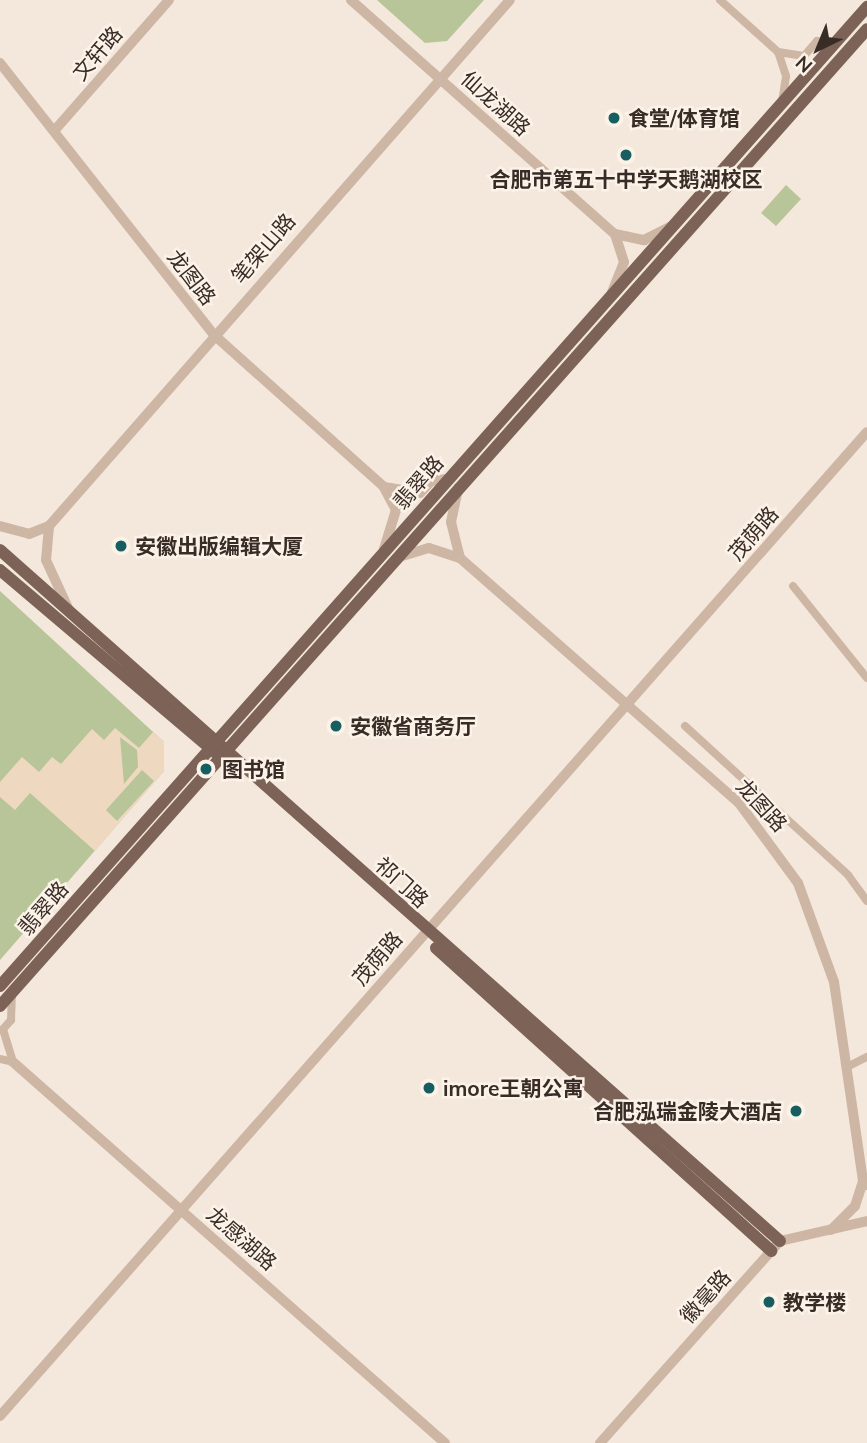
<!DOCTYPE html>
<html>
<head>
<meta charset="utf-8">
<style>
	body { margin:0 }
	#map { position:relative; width:867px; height:1443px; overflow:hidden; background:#f4e7db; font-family:Mulish,"Noto Sans SC",sans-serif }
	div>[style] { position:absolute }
	.green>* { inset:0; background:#b8c599 }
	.plaza>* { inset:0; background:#eed8c0 }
	.minor>* { height:8px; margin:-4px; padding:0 4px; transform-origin:4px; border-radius:4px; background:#ceb6a5 }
	.tertiary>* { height:10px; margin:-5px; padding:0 5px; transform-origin:5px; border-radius:5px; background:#ceb6a5 }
	.primary>* { height:12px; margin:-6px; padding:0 6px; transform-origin:6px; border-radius:6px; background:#7c6257 }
	.dots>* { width:19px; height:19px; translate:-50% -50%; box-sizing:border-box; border:4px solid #fbf2e8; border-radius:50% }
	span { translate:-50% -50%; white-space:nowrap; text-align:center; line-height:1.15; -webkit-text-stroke:5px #fbf2e8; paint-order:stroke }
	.street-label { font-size:21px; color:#392c27 }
	.poi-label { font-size:21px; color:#392c27; font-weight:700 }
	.left { translate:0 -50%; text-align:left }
	.right { translate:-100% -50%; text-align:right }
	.north { position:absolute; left:783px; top:14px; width:70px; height:70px; -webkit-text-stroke:5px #fbf2e8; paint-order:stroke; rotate:223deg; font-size:19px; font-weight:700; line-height:28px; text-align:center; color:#392c27 }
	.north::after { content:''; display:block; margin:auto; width:24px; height:32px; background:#392c27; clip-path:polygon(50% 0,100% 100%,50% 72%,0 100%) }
</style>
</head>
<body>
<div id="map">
	<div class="green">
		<div style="clip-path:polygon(377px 0,484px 0,447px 41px,425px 43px)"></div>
		<div style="clip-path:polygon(786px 185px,801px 199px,776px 226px,761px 213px)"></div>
		<div style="clip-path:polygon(0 591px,164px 742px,164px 771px,0 960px)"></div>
	</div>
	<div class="plaza">
		<div style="clip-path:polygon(evenodd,115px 728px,139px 748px,153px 732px,164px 742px,164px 771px,95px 851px,30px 793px,15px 810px,0 797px,0 782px,22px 757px,39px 772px,52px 757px,61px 764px,92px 729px,104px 740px,115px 728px,120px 737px,137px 750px,138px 767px,124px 784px,120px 737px,115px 728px,142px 770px,154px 781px,117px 821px,106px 810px,142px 770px)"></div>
	</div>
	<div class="minor">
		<div style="left:720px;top:0;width:78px;rotate:41.9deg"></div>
		<div style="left:782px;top:102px;width:26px;rotate:-81deg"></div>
		<div style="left:786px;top:76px;width:25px;rotate:-108deg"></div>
		<div style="left:778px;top:52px;width:26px;rotate:9deg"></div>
		<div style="left:804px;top:56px;width:20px;rotate:-49deg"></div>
		<div style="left:817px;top:41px;width:16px;rotate:14deg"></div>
		<div style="left:793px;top:586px;width:118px;rotate:51.2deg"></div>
		<div style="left:685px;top:726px;width:221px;rotate:42.4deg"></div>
		<div style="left:848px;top:875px;width:32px;rotate:54deg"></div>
		<div style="left:0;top:1059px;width:13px;rotate:13deg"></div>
		<div style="left:13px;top:1062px;width:34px;rotate:-107deg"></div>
		<div style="left:3px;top:1029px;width:12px;rotate:-48deg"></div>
		<div style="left:11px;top:1020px;width:27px;rotate:-88deg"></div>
		<div style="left:847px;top:1067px;width:22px;rotate:-27deg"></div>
	</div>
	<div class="tertiary">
		<div style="left:351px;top:0;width:353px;rotate:41.6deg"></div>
		<div style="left:0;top:63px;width:345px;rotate:51.8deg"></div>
		<div style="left:213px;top:334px;width:229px;rotate:41.8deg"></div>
		<div style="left:54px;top:131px;width:174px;rotate:-48.7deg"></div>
		<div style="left:612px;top:292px;width:32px;rotate:-68deg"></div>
		<div style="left:624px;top:262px;width:29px;rotate:-108deg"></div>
		<div style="left:615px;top:234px;width:30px;rotate:12deg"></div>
		<div style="left:644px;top:240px;width:30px;rotate:-27deg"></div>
		<div style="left:0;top:526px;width:30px;rotate:15deg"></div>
		<div style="left:29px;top:534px;width:22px;rotate:-22deg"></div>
		<div style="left:49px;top:526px;width:34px;rotate:95deg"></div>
		<div style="left:46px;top:560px;width:55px;rotate:65.3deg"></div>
		<div style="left:49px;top:526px;width:699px;rotate:-48.77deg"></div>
		<div style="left:384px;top:549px;width:41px;rotate:-72.9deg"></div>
		<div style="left:396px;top:510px;width:26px;rotate:-118deg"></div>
		<div style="left:384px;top:487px;width:36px;rotate:9deg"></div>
		<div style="left:420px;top:493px;width:16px;rotate:-47deg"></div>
		<div style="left:431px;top:481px;width:15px;rotate:-8deg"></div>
		<div style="left:399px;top:557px;width:31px;rotate:-17deg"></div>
		<div style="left:429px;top:548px;width:33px;rotate:18deg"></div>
		<div style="left:460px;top:558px;width:37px;rotate:-104deg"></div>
		<div style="left:451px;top:522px;width:35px;rotate:-78deg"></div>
		<div style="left:460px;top:558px;width:371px;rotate:41.3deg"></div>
		<div style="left:739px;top:803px;width:99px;rotate:53.6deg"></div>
		<div style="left:798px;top:883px;width:105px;rotate:70deg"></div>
		<div style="left:834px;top:982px;width:201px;rotate:81.7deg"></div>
		<div style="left:13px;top:1062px;width:576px;rotate:41.41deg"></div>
		<div style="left:831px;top:1230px;width:34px;rotate:-45deg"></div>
		<div style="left:855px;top:1206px;width:26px;rotate:-72deg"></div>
		<div style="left:863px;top:1181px;width:6px;rotate:45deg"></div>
		<div style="left:0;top:1416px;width:1311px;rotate:-48.62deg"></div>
		<div style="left:600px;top:1443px;width:271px;rotate:-48.3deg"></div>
		<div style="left:780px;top:1241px;width:89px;rotate:-12.9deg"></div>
	</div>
	<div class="primary">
		<div style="left:0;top:550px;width:1042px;rotate:41.54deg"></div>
		<div style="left:0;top:570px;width:283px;rotate:40.3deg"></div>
		<div style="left:436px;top:948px;width:452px;rotate:42.1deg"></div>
		<div style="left:0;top:986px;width:1308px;rotate:-48.47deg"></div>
		<div style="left:0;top:1006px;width:1306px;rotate:-48.41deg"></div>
	</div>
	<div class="dots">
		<div style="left:614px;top:118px;background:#185d5f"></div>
		<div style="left:626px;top:155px;background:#185d5f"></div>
		<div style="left:121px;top:546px;background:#185d5f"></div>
		<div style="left:336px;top:726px;background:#185d5f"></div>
		<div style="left:206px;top:769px;background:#185d5f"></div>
		<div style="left:429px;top:1088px;background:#185d5f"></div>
		<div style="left:796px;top:1111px;background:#185d5f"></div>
		<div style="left:769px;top:1302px;background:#185d5f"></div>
	</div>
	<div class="street-label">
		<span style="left:97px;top:53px;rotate:-49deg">文轩路</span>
		<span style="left:496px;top:103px;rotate:42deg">仙龙湖路</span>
		<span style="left:263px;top:248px;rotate:-49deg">笔架山路</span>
		<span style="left:192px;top:277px;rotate:52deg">龙图路</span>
		<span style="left:418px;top:482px;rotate:-49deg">翡翠路</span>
		<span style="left:753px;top:533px;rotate:-49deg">茂荫路</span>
		<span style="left:762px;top:805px;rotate:47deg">龙图路</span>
		<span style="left:402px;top:882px;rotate:42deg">祁门路</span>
		<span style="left:43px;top:908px;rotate:-49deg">翡翠路</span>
		<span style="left:377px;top:958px;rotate:-49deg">茂荫路</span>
		<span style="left:242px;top:1238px;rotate:41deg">龙感湖路</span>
		<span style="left:705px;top:1296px;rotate:-48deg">徽毫路</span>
	</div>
	<div class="poi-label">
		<span class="left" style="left:628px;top:118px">食堂/体育馆</span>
		<span style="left:626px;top:179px">合肥市第五十中学天鹅湖校区</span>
		<span class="left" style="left:135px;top:546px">安徽出版编辑大厦</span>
		<span class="left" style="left:350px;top:726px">安徽省商务厅</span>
		<span class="left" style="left:222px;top:769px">图书馆</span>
		<span class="left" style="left:443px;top:1088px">imore王朝公寓</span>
		<span class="right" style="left:782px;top:1111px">合肥泓瑞金陵大酒店</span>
		<span class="left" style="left:783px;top:1302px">教学楼</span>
	</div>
	<div class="north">N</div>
</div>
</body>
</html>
